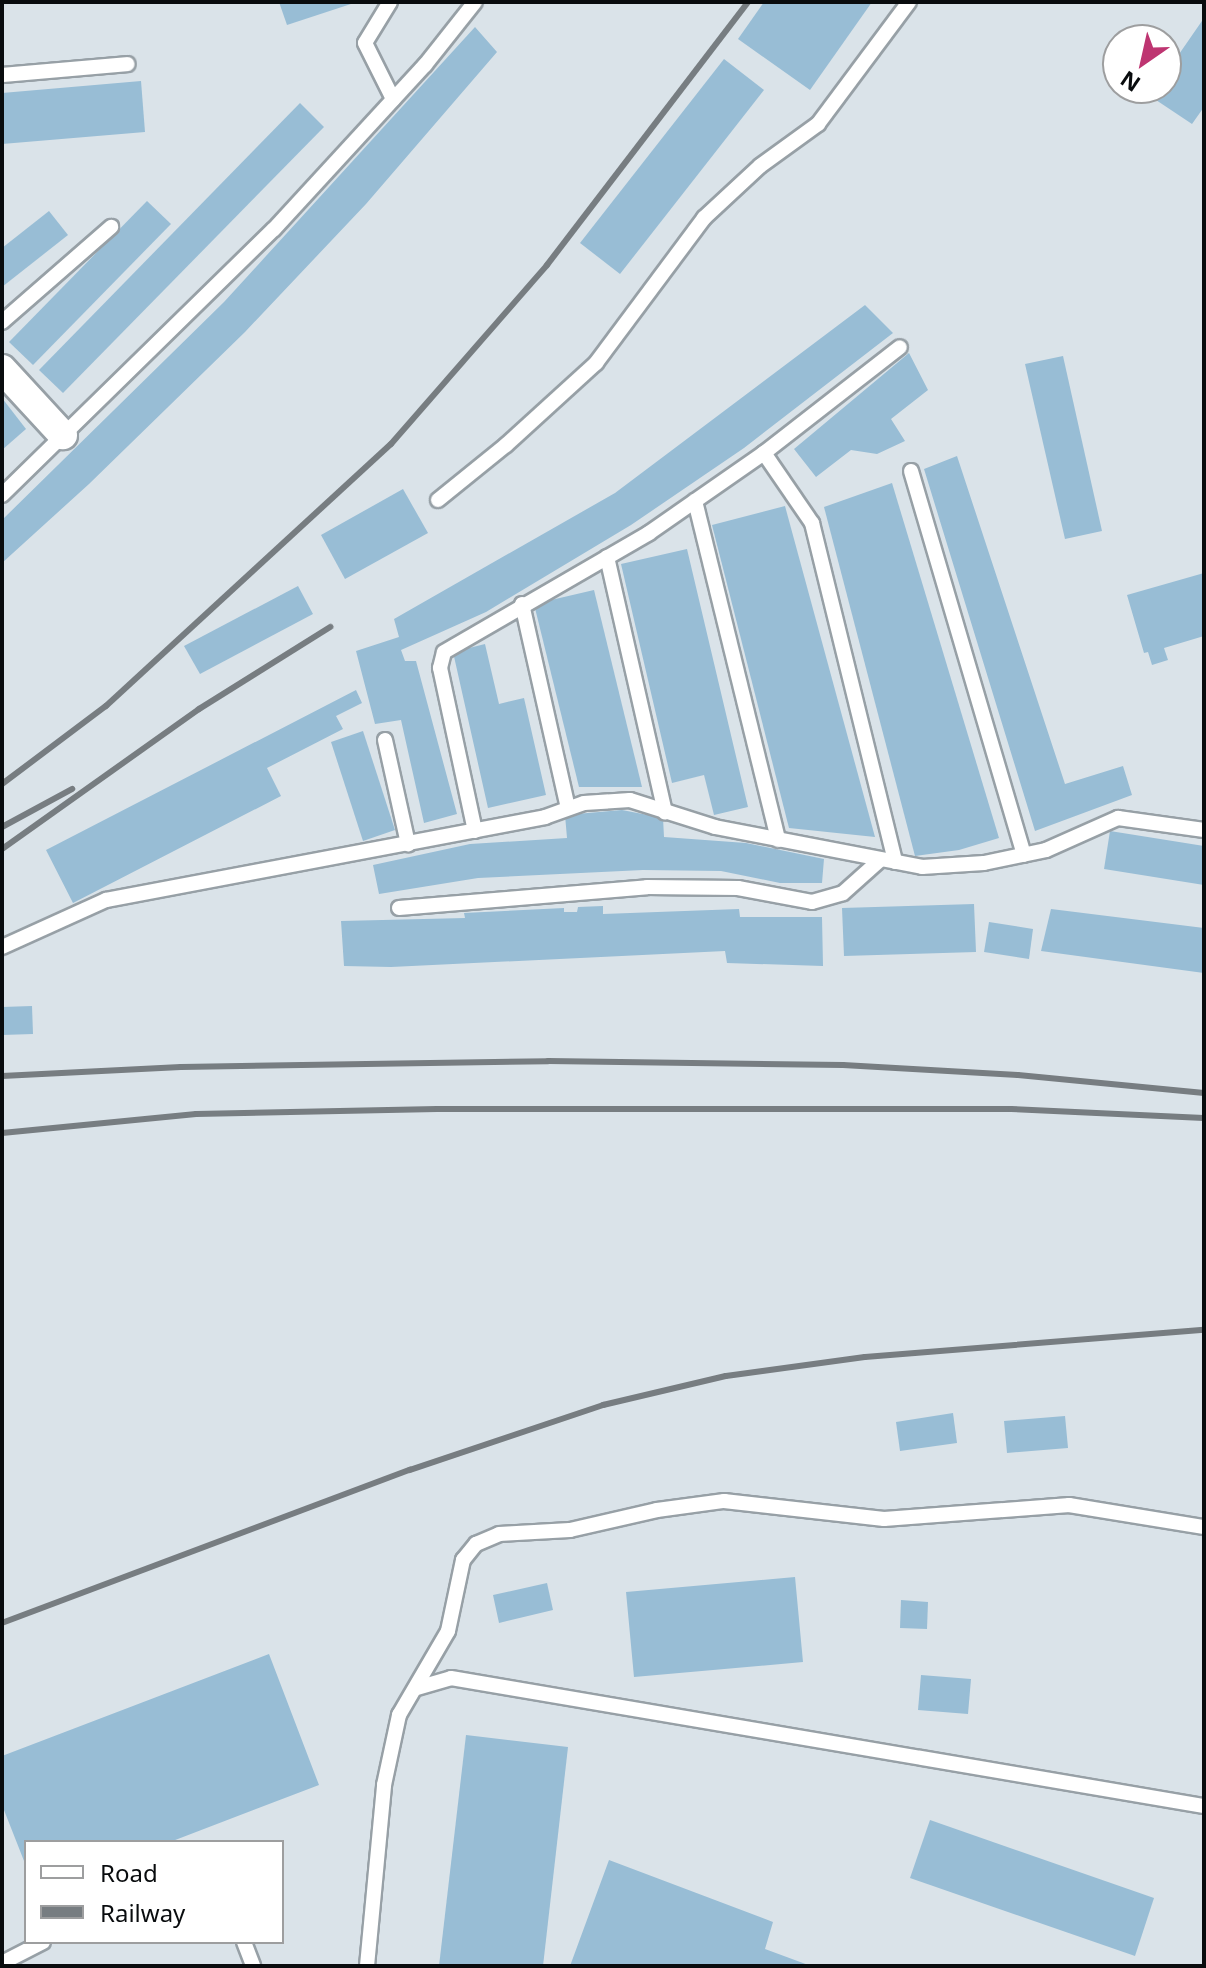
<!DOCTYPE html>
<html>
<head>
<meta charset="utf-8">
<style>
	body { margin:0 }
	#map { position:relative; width:1206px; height:1968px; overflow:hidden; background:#dae3e9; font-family:"Noto Sans",sans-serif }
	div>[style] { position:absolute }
	.building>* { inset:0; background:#98bdd5 }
	.roads { filter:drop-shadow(2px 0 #97a0a6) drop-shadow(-2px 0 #97a0a6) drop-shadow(0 2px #97a0a6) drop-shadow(0 -2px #97a0a6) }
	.lane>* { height:14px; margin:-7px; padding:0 7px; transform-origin:7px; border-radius:7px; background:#fff }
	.street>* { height:28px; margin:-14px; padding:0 14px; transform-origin:14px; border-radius:14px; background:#fff }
	.rail>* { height:6px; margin:-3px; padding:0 3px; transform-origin:3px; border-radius:3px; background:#777d81 }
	span { translate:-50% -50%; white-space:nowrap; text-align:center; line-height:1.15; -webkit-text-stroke:8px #fff; paint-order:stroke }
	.frame { position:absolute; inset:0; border:4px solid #090c0e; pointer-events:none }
	.legend { position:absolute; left:24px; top:1840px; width:260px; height:104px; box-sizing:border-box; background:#fff; border:2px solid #9d9e9f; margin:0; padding:10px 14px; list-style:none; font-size:24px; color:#090c0e }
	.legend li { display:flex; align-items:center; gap:16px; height:40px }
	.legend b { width:40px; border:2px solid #9d9e9f }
	.north { position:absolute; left:1102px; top:24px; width:80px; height:80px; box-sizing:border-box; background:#fff; border:2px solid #9d9e9f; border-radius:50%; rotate:214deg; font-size:22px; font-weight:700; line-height:32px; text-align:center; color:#090c0e }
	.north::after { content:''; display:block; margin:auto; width:28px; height:36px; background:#be3571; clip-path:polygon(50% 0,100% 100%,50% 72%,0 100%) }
</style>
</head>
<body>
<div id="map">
	<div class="building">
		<div style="clip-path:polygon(279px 2px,354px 2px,354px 3px,287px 25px)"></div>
		<div style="clip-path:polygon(764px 2px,872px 2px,810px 90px,738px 39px)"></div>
		<div style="clip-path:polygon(1204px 18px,1204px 107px,1192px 124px,1150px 96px,1155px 88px,1166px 88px,1166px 73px)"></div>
		<div style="clip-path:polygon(475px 27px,497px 52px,366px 204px,245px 332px,89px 484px,2px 563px,2px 520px,224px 302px)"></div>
		<div style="clip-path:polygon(724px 59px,764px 90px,620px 274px,580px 243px)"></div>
		<div style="clip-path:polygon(141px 81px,145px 132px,2px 144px,2px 93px)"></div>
		<div style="clip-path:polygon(300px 103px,324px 127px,63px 393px,39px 370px)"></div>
		<div style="clip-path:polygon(147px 201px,171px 224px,33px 365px,9px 342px)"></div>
		<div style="clip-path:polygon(49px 211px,68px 235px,2px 287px,2px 248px)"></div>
		<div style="clip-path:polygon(865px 305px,893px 333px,744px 448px,631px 525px,486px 612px,401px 650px,405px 661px,416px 661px,457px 814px,424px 823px,401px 720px,375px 724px,356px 651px,399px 637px,394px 619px,615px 493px)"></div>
		<div style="clip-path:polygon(909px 353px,928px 390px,891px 419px,905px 441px,877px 454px,851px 450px,816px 477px,794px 449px)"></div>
		<div style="clip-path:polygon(1063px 356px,1102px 531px,1065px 539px,1025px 364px)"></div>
		<div style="clip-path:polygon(2px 398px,26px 429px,2px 450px)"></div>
		<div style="clip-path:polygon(957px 456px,1065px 784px,1123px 766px,1132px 795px,1035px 831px,924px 469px)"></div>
		<div style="clip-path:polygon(892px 483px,999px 838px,959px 850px,915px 856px,824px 507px)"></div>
		<div style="clip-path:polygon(403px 489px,428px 533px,345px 579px,321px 535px)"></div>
		<div style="clip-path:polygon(785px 506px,875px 837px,789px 828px,712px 525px)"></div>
		<div style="clip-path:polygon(687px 549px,748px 807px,714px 815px,704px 775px,672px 783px,621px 564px)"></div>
		<div style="clip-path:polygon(1204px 573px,1204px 636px,1164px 648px,1168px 660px,1152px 665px,1148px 652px,1144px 653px,1127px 595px)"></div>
		<div style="clip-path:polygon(298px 586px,313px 614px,200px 674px,184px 646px)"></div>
		<div style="clip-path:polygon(594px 590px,642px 787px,579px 787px,534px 604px)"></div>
		<div style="clip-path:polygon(485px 644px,499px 704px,524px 698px,546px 795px,488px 808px,453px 652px)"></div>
		<div style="clip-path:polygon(356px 690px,362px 703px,336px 716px,343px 729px,267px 768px,281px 796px,73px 903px,46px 850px)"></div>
		<div style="clip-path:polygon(363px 731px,395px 830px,363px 841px,331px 742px)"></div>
		<div style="clip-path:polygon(622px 810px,663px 818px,664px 837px,746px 843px,824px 859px,822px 883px,780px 883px,721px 871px,643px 870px,478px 878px,379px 894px,373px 865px,470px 844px,567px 838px,565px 815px)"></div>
		<div style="clip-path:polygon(1110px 831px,1204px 846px,1204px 885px,1104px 869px)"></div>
		<div style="clip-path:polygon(974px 904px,976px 952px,844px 956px,842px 908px)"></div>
		<div style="clip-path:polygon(603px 906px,603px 914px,739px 909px,740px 917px,822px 917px,823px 966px,727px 963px,725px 951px,391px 967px,344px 966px,341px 921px,465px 918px,464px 913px,564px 908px,564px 912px,577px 912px,578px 907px)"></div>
		<div style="clip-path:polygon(1051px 909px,1204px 928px,1204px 973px,1041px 951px)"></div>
		<div style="clip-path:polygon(989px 922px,1033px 929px,1029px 959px,984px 952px)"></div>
		<div style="clip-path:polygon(32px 1006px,33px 1034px,2px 1035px,2px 1007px)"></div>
		<div style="clip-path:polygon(953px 1413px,957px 1443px,900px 1451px,896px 1422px)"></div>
		<div style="clip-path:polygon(1065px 1416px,1068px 1448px,1007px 1453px,1004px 1421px)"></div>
		<div style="clip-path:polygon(795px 1577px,803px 1662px,634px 1677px,626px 1592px)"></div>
		<div style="clip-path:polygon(547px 1583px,553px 1610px,499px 1623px,493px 1595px)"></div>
		<div style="clip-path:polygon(901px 1600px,928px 1602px,927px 1629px,900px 1628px)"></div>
		<div style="clip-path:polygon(269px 1654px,319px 1785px,170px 1842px,26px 1842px,26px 1866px,2px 1805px,2px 1756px)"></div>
		<div style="clip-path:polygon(921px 1675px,971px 1679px,968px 1714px,918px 1710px)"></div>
		<div style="clip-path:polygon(466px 1735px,568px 1747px,543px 1966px,439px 1966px)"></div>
		<div style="clip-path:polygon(930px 1820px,1154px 1898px,1135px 1956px,910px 1878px)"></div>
		<div style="clip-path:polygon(609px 1860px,773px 1922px,765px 1949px,811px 1966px,570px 1966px)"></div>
	</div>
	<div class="roads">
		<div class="lane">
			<div style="left:390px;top:2px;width:48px;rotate:121.4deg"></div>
			<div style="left:365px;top:43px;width:63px;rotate:63.4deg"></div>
			<div style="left:2px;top:75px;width:126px;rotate:-5deg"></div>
			<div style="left:2px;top:322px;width:145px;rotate:-41.1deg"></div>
			<div style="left:764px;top:453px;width:85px;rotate:55.6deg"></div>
			<div style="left:812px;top:523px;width:349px;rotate:76.2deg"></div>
			<div style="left:911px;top:471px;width:400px;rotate:73.6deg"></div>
			<div style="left:2px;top:495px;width:380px;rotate:-44.4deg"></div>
			<div style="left:274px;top:229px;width:223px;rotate:-47.4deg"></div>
			<div style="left:425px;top:65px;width:80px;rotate:-51.6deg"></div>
			<div style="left:438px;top:500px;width:87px;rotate:-39deg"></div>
			<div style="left:506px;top:445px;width:122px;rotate:-42.3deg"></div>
			<div style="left:596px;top:363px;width:181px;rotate:-53.3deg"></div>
			<div style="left:704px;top:218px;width:76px;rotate:-42.9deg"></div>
			<div style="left:760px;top:166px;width:72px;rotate:-35.9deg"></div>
			<div style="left:818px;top:124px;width:152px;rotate:-53.3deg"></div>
			<div style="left:695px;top:501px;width:349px;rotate:76.2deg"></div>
			<div style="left:607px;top:557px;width:262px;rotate:77.2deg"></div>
			<div style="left:522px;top:604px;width:209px;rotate:77.3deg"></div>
			<div style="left:385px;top:740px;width:107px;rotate:77.5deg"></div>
			<div style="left:475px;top:831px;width:167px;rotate:-102.1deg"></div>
			<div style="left:440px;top:668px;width:16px;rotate:-76deg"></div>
			<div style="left:444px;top:652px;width:237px;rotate:-30.1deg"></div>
			<div style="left:649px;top:533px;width:140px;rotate:-34.8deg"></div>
			<div style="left:764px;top:453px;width:172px;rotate:-37.9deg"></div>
			<div style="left:399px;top:908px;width:249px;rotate:-4.8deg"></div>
			<div style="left:647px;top:887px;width:91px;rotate:0.6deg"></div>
			<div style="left:738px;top:888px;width:75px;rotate:10.7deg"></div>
			<div style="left:812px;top:902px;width:32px;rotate:-16deg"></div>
			<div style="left:843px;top:893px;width:50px;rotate:-41.7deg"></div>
			<div style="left:2px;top:947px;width:114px;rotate:-24.3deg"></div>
			<div style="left:106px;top:900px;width:447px;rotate:-10.7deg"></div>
			<div style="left:545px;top:817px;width:41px;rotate:-19.7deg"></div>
			<div style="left:584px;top:803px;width:46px;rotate:-3.7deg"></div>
			<div style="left:630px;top:800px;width:89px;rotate:17.6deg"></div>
			<div style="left:715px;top:827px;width:211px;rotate:10.9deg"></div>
			<div style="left:922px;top:867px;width:62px;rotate:-3.7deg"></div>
			<div style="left:984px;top:863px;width:63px;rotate:-11.8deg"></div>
			<div style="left:1046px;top:850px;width:79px;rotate:-24deg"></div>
			<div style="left:1118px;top:818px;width:87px;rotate:7.9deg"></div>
			<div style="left:417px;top:1688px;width:35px;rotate:-16deg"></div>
			<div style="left:451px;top:1678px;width:764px;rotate:9.65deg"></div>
			<div style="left:244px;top:1942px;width:26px;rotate:69deg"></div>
			<div style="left:2px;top:1963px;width:46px;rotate:-27.1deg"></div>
			<div style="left:367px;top:1966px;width:182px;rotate:-84.6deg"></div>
			<div style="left:384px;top:1785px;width:72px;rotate:-77.9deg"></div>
			<div style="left:399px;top:1715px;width:97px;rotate:-59.7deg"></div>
			<div style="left:448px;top:1631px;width:73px;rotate:-78.1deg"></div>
			<div style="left:463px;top:1560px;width:21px;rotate:-51deg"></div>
			<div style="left:476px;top:1544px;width:25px;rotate:-23deg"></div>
			<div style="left:499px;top:1534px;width:71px;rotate:-3.2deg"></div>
			<div style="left:570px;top:1530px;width:89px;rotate:-12.9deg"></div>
			<div style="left:657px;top:1510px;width:68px;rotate:-7.7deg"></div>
			<div style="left:724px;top:1501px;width:161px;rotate:6.4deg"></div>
			<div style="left:884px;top:1519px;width:186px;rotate:-4.3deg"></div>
			<div style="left:1069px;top:1505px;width:137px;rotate:9.3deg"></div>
		</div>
		<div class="street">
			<div style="left:2px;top:369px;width:90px;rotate:47.3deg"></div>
		</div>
	</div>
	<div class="rail">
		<div style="left:2px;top:784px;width:130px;rotate:-36.9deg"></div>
		<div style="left:106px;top:706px;width:387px;rotate:-42.6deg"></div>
		<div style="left:391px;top:444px;width:237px;rotate:-48.9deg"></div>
		<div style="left:547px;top:265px;width:331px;rotate:-52.6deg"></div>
		<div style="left:2px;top:827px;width:80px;rotate:-28.5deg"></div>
		<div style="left:2px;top:849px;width:242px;rotate:-35.4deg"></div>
		<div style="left:199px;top:709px;width:155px;rotate:-32deg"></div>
		<div style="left:2px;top:1076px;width:179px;rotate:-2.9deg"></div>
		<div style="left:181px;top:1067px;width:367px;rotate:-0.9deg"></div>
		<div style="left:548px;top:1061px;width:295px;rotate:0.8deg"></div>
		<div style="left:843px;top:1065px;width:175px;rotate:3.3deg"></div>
		<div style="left:1018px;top:1075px;width:187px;rotate:5.5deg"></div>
		<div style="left:2px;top:1133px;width:195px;rotate:-5.6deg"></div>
		<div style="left:196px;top:1114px;width:241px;rotate:-1.2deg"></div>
		<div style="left:437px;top:1109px;width:574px"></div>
		<div style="left:1011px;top:1109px;width:193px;rotate:2.7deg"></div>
		<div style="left:2px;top:1623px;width:436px;rotate:-20.6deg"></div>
		<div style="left:410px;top:1470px;width:204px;rotate:-18.6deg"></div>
		<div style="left:603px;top:1405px;width:126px;rotate:-13.3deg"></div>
		<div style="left:726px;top:1376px;width:140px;rotate:-7.8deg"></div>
		<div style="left:865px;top:1357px;width:340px;rotate:-4.6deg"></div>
	</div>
	<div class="frame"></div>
	<ul class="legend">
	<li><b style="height:10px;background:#fff"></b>Road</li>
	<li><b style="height:10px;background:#777d81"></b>Railway</li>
	</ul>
	<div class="north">N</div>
</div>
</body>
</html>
